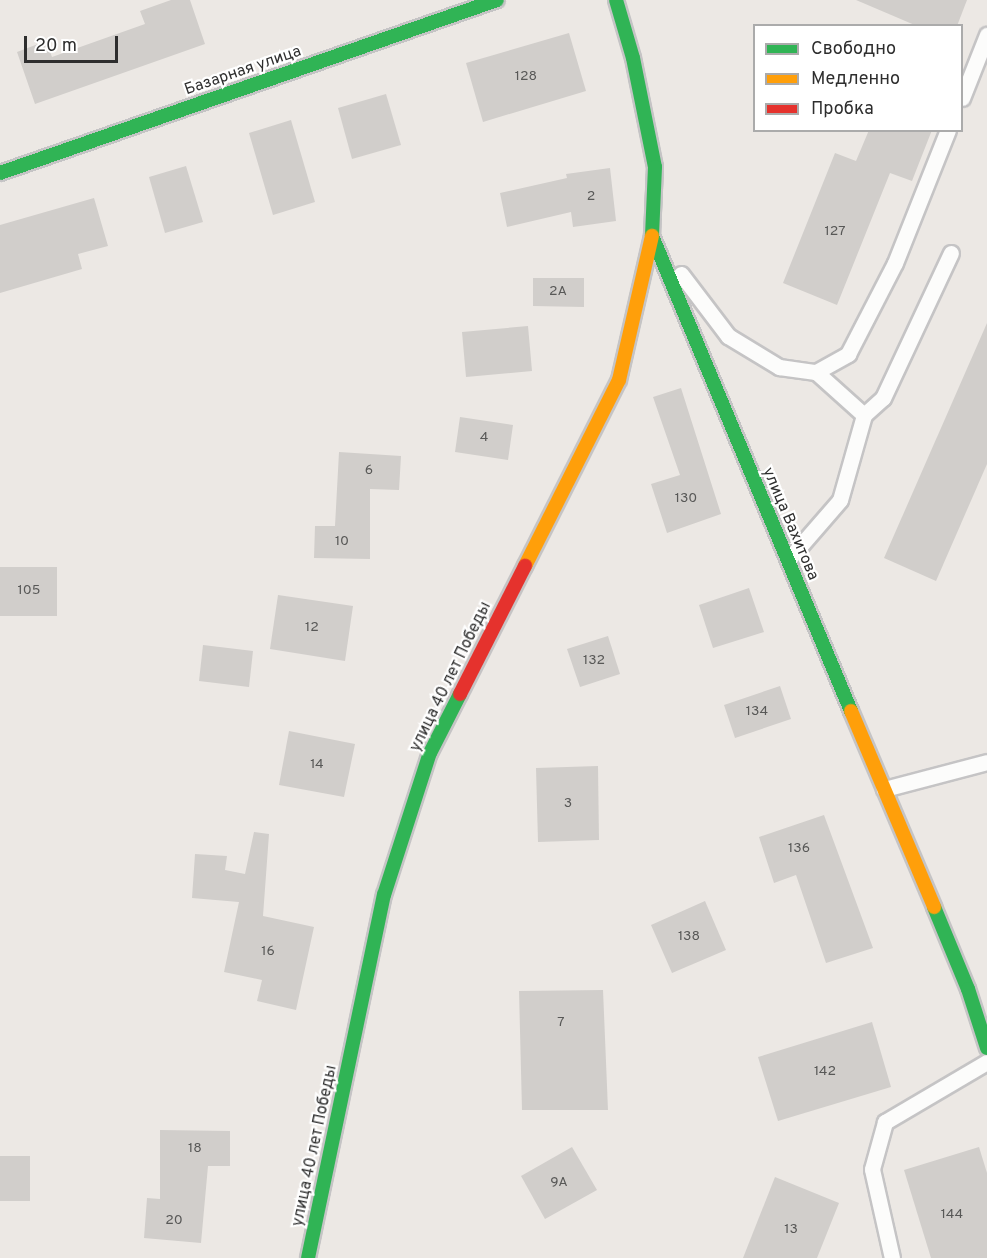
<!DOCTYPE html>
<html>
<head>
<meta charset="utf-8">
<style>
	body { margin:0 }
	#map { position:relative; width:987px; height:1258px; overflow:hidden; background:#ece8e4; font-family:Overpass,sans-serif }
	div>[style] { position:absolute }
	.building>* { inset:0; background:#d1cecb }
	.roads { filter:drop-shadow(2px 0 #c5c4c5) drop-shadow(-2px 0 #c5c4c5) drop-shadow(0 2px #c5c4c5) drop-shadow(0 -2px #c5c4c5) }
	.lane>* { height:15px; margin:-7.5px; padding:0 7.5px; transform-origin:7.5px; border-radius:7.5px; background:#fcfcfb }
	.fast>* { height:14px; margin:-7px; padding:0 7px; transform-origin:7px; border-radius:7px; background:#30b455 }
	.slow>* { height:14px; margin:-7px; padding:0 7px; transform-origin:7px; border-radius:7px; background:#ff9f0a }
	.jam>* { height:14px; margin:-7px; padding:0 7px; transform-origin:7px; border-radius:7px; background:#e5322d }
	span { translate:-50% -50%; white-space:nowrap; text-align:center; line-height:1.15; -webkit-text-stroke:4.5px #fff; paint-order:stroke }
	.number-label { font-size:14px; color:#585857 }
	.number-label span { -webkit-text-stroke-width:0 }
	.street-label { font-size:16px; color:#2e2e2e }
	.legend { position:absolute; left:753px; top:24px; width:210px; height:108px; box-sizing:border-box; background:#fff; border:2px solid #ababab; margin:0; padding:8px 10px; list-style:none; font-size:18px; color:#2e2e2e }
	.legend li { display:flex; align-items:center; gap:12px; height:30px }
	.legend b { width:30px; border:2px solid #ababab }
	.scale { position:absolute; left:24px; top:36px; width:94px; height:27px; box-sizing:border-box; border:3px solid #2e2e2e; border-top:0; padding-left:8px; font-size:18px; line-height:21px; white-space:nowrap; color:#2e2e2e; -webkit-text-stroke:4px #fff; paint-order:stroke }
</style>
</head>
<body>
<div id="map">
	<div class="building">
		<div style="clip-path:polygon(171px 0,190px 0,205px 44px,35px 104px,17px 52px,46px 41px,52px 57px,145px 24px,140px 11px)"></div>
		<div style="clip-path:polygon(856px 0,967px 0,957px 26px,917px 26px)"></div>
		<div style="clip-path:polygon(569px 33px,586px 91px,483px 122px,466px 63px)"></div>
		<div style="clip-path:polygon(386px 94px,401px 145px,352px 159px,338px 108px)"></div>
		<div style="clip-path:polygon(291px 120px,315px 202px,273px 215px,249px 133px)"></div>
		<div style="clip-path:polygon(869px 130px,932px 130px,912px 181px,890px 173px,837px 305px,783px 283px,835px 153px,856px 161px)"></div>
		<div style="clip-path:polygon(186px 166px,203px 222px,165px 233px,149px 177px)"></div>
		<div style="clip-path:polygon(610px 168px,616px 221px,573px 227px,571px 212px,507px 227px,500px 193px,567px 178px,566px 174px)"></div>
		<div style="clip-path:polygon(94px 198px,108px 246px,78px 254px,82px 269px,0 293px,0 225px)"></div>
		<div style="clip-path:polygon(533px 278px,584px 278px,584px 307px,533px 306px)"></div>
		<div style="clip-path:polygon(987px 323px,987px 464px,936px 581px,884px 558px)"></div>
		<div style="clip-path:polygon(528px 326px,532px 371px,466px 377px,462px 332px)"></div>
		<div style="clip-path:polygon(681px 388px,721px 514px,667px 533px,651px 484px,680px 475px,653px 397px)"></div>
		<div style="clip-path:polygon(460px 417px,513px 425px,508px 460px,455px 452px)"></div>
		<div style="clip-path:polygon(339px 452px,401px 456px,399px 490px,370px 489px,370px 559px,314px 558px,315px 526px,335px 526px)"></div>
		<div style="clip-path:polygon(0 567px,57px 567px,57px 616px,0 616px)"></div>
		<div style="clip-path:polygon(749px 588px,764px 632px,713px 648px,699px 605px)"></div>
		<div style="clip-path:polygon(278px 595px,353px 606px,345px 661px,270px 649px)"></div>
		<div style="clip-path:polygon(608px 636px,620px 674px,580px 687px,567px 649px)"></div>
		<div style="clip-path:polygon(203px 645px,253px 651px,249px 687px,199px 681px)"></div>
		<div style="clip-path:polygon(780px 686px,791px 719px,735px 738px,724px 705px)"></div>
		<div style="clip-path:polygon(289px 731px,355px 744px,344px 797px,279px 785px)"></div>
		<div style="clip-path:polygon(598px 766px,599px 840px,538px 842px,536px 768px)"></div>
		<div style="clip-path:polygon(824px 815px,873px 948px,826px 963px,796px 875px,774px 883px,759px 837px)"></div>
		<div style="clip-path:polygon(254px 832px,269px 834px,263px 916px,314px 927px,296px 1010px,257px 1001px,262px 980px,224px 972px,239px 902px,192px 898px,195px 854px,227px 856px,225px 870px,245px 874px)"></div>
		<div style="clip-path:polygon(705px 901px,726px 950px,672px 973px,651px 925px)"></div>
		<div style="clip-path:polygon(603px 990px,608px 1110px,522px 1110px,519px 991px)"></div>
		<div style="clip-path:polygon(872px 1022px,891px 1087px,778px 1121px,758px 1057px)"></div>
		<div style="clip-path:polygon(160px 1130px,230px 1131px,230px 1166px,208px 1166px,201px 1243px,144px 1238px,147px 1198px,160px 1199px)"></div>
		<div style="clip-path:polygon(572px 1147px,597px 1190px,545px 1219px,521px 1176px)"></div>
		<div style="clip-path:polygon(979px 1147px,987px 1173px,987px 1258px,931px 1258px,904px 1170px)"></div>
		<div style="clip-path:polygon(0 1156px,30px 1156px,30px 1201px,0 1201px)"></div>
		<div style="clip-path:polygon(775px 1177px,839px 1203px,817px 1258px,743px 1258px)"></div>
	</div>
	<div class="roads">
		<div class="lane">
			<div style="left:962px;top:98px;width:68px;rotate:-68.4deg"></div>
			<div style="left:681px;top:274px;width:78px;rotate:52.8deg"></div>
			<div style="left:728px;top:336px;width:60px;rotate:31.3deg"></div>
			<div style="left:779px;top:367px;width:37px;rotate:8deg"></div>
			<div style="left:816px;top:372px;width:37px;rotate:-29deg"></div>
			<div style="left:848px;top:354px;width:102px;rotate:-62.7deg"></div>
			<div style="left:895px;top:263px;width:143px;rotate:-68.3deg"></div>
			<div style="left:816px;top:372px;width:64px;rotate:41.9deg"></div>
			<div style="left:864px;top:415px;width:25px;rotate:-42deg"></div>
			<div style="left:883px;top:398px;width:160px;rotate:-64.9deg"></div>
			<div style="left:788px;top:560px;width:79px;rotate:-49.1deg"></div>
			<div style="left:840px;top:500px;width:88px;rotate:-74.2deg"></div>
			<div style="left:884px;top:789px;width:106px;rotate:-14.7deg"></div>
			<div style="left:892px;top:1258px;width:91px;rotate:-102.7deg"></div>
			<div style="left:872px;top:1169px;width:49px;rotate:-74.5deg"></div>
			<div style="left:885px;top:1122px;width:118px;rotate:-30.5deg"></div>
		</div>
		<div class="fast">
			<div style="left:616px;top:0;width:60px;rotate:73.7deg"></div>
			<div style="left:633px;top:58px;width:111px;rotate:78.6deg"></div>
			<div style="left:655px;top:167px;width:69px;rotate:92.5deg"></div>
			<div style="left:652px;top:236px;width:515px;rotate:67.27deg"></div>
			<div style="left:0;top:173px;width:526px;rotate:-19.19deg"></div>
			<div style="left:934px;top:907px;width:89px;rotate:67.5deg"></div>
			<div style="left:968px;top:989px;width:62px;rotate:72.1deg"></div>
			<div style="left:308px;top:1258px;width:371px;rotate:-78.2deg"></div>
			<div style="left:384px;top:895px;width:149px;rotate:-72.1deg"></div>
			<div style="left:430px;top:753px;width:66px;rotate:-63deg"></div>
		</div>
		<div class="slow">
			<div style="left:525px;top:566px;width:208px;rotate:-63.2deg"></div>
			<div style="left:619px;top:380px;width:148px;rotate:-77.1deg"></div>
			<div style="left:851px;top:711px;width:213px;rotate:67deg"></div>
		</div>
		<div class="jam">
			<div style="left:460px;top:694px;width:144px;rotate:-63.1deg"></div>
		</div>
	</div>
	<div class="number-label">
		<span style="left:526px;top:77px">128</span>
		<span style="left:591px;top:197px">2</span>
		<span style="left:835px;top:232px">127</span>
		<span style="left:558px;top:292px">2А</span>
		<span style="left:484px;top:438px">4</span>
		<span style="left:369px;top:471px">6</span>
		<span style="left:686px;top:499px">130</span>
		<span style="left:342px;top:542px">10</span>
		<span style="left:29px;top:591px">105</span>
		<span style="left:312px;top:628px">12</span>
		<span style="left:594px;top:661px">132</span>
		<span style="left:757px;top:712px">134</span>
		<span style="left:317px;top:765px">14</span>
		<span style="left:568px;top:804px">3</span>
		<span style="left:799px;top:849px">136</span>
		<span style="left:689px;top:937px">138</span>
		<span style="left:268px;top:952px">16</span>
		<span style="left:561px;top:1023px">7</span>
		<span style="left:825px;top:1072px">142</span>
		<span style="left:195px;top:1149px">18</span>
		<span style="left:559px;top:1183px">9А</span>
		<span style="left:952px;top:1215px">144</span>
		<span style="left:174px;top:1221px">20</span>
		<span style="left:791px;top:1230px">13</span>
	</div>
	<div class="street-label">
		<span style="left:243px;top:71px;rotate:-19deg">Базарная улица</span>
		<span style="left:790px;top:524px;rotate:67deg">улица Вахитова</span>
		<span style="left:451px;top:677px;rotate:-64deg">улица 40 лет Победы</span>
		<span style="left:315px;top:1146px;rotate:-78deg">улица 40 лет Победы</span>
	</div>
	<ul class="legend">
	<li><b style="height:8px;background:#30b455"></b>Свободно</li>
	<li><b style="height:8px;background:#ff9f0a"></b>Медленно</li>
	<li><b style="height:8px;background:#e5322d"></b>Пробка</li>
	</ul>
	<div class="scale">20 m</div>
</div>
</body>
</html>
